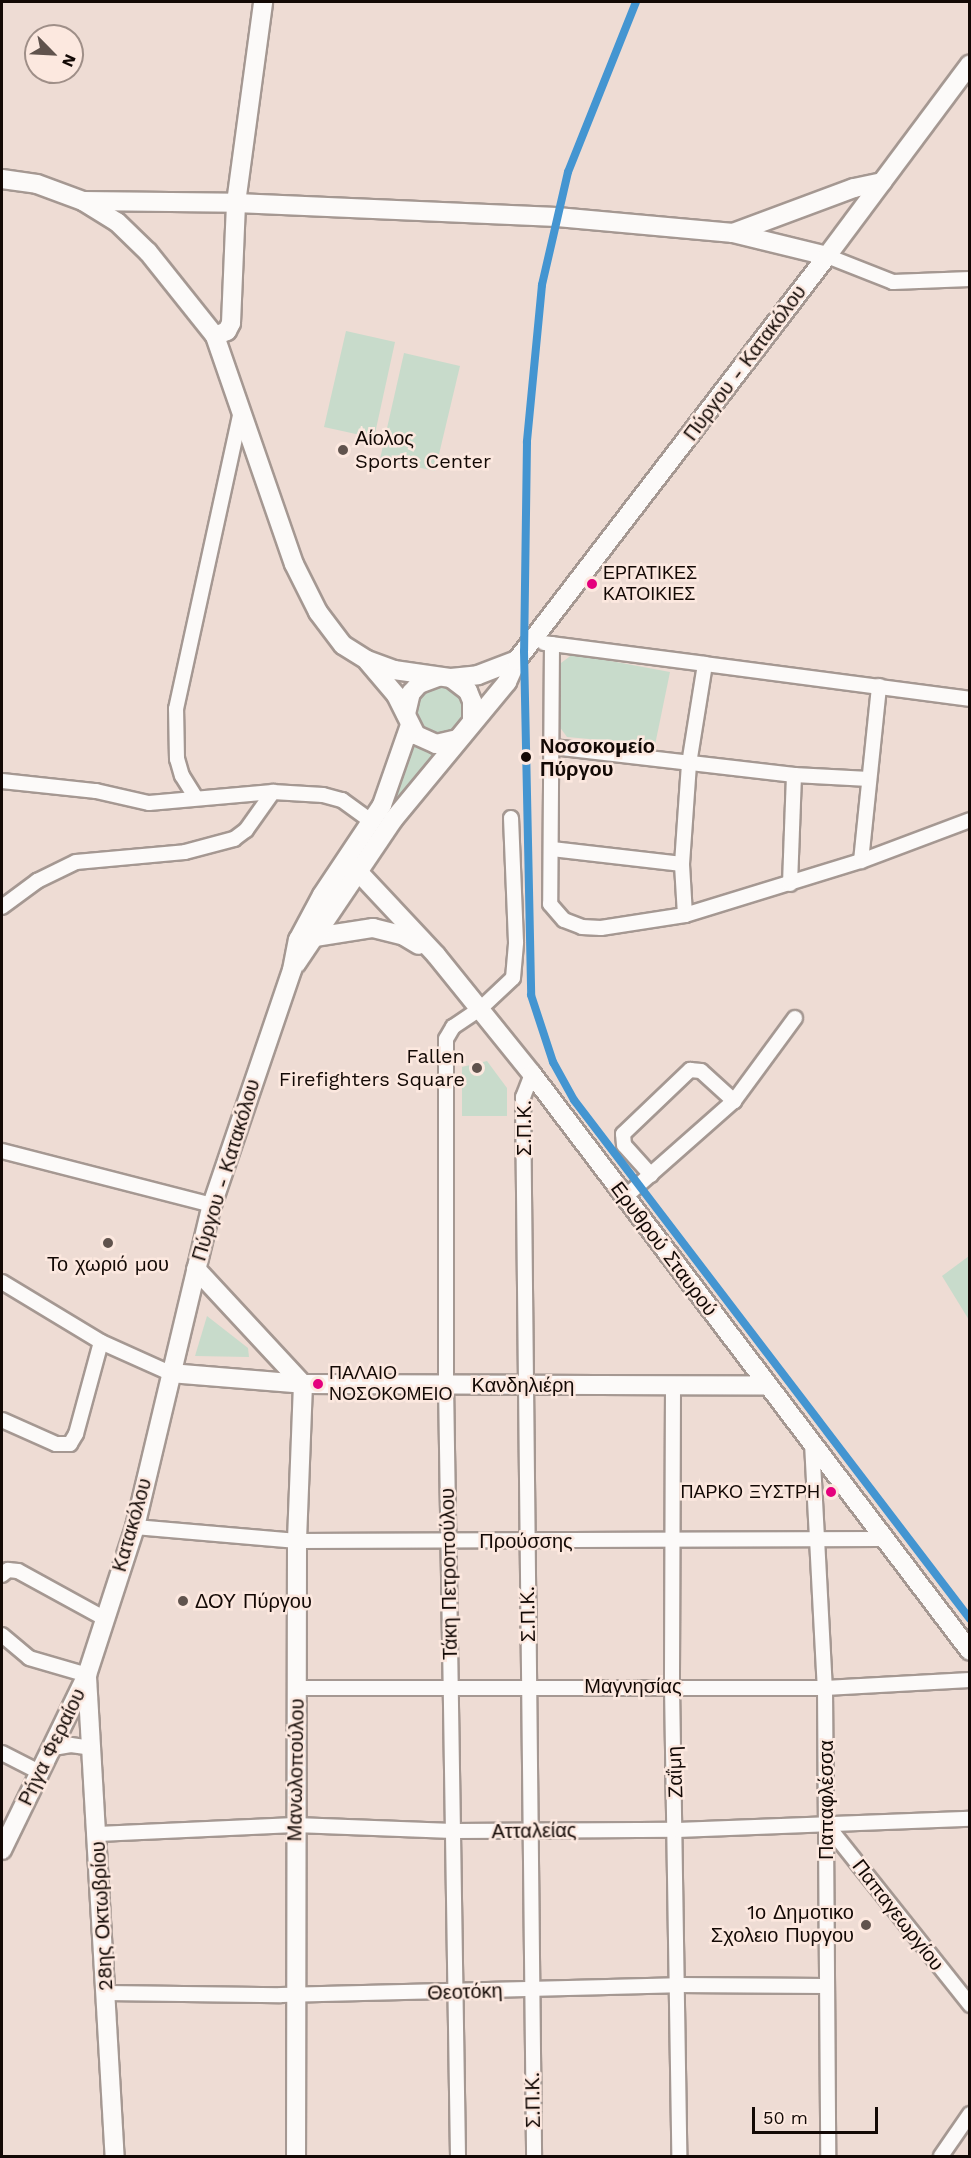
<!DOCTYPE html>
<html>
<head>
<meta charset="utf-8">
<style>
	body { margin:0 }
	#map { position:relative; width:971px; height:2158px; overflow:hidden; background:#eedcd4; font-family:"Work Sans",sans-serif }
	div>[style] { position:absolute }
	.green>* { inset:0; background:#c8dbcb }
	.round { border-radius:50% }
	.roads { filter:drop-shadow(2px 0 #a59892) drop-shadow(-2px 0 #a59892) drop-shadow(0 2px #a59892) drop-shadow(0 -2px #a59892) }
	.street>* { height:14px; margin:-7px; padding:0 7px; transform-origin:7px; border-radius:7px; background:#fcfaf9 }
	.secondary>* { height:18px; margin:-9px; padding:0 9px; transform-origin:9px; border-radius:9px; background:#fcfaf9 }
	.rail-1>* { height:8px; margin:-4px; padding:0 4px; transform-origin:4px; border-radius:4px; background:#4495d1 }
	.dots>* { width:16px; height:16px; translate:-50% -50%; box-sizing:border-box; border:3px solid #fce8df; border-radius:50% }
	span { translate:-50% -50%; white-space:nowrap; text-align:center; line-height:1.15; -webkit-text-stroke:5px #fce8df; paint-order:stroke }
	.bus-label { font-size:18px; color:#130905 }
	.left { translate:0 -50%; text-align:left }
	.right { translate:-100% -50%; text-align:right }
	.street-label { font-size:20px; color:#130905 }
	.poi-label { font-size:20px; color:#130905 }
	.stop-label { font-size:20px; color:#130905; font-weight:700 }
	.frame { position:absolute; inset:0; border:3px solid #130905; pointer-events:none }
	.north { position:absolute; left:24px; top:24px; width:60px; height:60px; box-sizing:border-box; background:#fce8df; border:2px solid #9f8f88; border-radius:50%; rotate:114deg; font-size:16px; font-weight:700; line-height:24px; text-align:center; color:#130905 }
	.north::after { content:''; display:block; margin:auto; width:21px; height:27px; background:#60534d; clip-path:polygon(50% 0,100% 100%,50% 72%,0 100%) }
	.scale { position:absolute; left:752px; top:2107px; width:126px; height:27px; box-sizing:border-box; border:3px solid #130905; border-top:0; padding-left:8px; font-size:18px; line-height:21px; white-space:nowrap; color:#130905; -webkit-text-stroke:4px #fce8df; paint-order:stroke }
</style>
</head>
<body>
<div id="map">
	<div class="green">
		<div style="clip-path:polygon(346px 331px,395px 342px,374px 438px,324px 427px)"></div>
		<div style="clip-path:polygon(404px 353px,460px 366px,435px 471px,380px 459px)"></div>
		<div style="clip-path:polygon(573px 654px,670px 672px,655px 745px,567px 737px,559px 726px,561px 663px)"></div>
		<div class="round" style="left:415px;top:685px;width:50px;height:50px"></div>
		<div style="clip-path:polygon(412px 742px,422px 749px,439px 753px,402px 802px,393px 796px)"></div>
		<div style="clip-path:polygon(487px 1061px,507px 1088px,507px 1116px,462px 1116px,462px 1067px)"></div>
		<div style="clip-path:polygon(969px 1256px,969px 1320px,942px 1276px)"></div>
		<div style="clip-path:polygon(207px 1316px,248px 1348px,249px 1357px,195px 1356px)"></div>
	</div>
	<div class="roads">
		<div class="street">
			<div style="left:827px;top:256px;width:71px;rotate:21.5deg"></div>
			<div style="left:893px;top:282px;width:77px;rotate:-2.2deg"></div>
			<div style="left:544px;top:643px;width:162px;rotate:7.4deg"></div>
			<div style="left:552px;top:644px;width:260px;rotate:90.4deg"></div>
			<div style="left:550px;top:904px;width:21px;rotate:49deg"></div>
			<div style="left:564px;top:920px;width:19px;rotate:21deg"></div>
			<div style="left:582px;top:927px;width:19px;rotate:3deg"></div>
			<div style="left:601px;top:928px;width:85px;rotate:-8.8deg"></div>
			<div style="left:685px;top:915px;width:184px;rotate:-17.1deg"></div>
			<div style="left:861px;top:861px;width:116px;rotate:-20.6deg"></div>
			<div style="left:553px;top:747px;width:243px;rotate:6.6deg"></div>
			<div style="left:794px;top:775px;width:75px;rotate:3.1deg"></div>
			<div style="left:2px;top:781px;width:95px;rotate:6.1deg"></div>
			<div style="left:96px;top:791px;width:54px;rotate:12.8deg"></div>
			<div style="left:149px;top:803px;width:124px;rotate:-5.1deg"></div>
			<div style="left:273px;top:792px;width:50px;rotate:3.4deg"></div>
			<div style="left:323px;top:795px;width:20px;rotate:15deg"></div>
			<div style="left:342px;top:800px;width:37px;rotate:36deg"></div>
			<div style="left:196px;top:798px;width:26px;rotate:-122deg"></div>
			<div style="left:182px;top:776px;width:18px;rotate:-106deg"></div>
			<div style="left:177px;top:759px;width:50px;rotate:-91.1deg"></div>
			<div style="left:176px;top:709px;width:305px;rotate:-77.7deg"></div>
			<div style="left:552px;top:849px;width:131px;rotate:6.6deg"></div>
			<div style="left:861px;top:861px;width:176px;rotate:-84.1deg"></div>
			<div style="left:790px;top:884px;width:109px;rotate:-87.9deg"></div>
			<div style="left:2px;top:907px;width:44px;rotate:-36.6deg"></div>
			<div style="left:37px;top:881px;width:43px;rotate:-26deg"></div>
			<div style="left:76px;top:862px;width:109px;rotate:-5.2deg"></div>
			<div style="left:185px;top:852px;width:51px;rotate:-14.9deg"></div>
			<div style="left:234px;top:839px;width:15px;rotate:-37deg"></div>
			<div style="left:246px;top:830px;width:47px;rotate:-54.6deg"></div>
			<div style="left:685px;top:915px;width:51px;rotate:-93.4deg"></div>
			<div style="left:682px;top:864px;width:100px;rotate:-86deg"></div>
			<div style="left:689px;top:764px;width:101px;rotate:-80.9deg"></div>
			<div style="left:705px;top:664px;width:267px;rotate:7.5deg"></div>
			<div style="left:532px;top:1074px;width:25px;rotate:111deg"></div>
			<div style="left:523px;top:1097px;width:1059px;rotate:89.4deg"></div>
			<div style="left:2px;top:1151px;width:217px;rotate:14.4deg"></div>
			<div style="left:651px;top:1175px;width:40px;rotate:-132deg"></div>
			<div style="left:624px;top:1145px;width:11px;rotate:-95deg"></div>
			<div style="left:623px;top:1134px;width:93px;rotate:-43.7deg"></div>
			<div style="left:690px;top:1070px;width:11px;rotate:5deg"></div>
			<div style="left:701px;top:1071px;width:45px;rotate:42.3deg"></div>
			<div style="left:625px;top:1197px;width:145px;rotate:-41.4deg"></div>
			<div style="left:734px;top:1101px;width:103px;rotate:-53.7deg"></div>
			<div style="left:2px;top:1282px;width:116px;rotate:31.2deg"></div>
			<div style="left:101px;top:1342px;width:76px;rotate:24.2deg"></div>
			<div style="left:673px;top:1387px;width:299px;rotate:90.2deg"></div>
			<div style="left:672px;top:1686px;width:470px;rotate:89.1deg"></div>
			<div style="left:2px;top:1420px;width:59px;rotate:24deg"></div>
			<div style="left:56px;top:1444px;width:14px"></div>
			<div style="left:70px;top:1444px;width:12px;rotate:-59deg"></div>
			<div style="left:76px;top:1434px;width:95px;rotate:-74.8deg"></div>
			<div style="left:812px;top:1443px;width:245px;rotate:87deg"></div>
			<div style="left:825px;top:1688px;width:468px;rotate:89.6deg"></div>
			<div style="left:135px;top:1527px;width:163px;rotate:4.9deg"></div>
			<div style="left:297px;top:1541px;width:585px;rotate:-0.2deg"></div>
			<div style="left:2px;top:1575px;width:8px;rotate:-40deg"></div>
			<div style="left:8px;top:1570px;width:10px;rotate:6deg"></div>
			<div style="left:18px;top:1571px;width:98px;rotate:28.7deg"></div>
			<div style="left:2px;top:1635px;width:35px;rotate:40deg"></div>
			<div style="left:29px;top:1658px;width:60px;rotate:16.3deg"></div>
			<div style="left:297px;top:1688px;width:528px"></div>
			<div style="left:825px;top:1688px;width:145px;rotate:-3.2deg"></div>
			<div style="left:53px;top:1748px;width:18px;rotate:-9deg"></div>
			<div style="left:71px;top:1745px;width:22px;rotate:8deg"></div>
			<div style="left:2px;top:1753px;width:44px;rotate:27.1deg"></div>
			<div style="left:827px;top:1825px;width:230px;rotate:51.5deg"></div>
			<div style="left:98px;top:1834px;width:197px;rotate:-2.6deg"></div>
			<div style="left:295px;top:1825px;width:158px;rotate:2.2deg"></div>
			<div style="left:453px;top:1831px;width:224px;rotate:-0.3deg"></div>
			<div style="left:677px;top:1830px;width:293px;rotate:-2.2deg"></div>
			<div style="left:105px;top:1993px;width:176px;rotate:0.7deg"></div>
			<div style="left:281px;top:1995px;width:396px;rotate:-1.4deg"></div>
			<div style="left:677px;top:1985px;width:148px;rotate:0.4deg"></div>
			<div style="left:458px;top:2156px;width:771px;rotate:-90.89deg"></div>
			<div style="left:446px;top:1385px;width:346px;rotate:-90deg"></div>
			<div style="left:446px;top:1039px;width:14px;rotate:-60deg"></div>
			<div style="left:453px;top:1027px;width:32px;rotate:-34deg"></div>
			<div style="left:480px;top:1009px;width:45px;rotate:-43.2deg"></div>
			<div style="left:513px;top:978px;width:36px;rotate:-85deg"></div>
			<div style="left:516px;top:942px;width:124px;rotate:-92.3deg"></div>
			<div style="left:941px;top:2156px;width:51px;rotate:-55.4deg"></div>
		</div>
		<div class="secondary">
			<div style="left:2px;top:179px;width:35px;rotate:8deg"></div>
			<div style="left:37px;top:184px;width:49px;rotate:20.3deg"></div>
			<div style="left:83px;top:201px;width:40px;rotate:32deg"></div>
			<div style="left:117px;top:222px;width:43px;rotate:44.1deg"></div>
			<div style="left:148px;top:252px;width:107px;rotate:51.4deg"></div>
			<div style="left:215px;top:336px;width:241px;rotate:70.9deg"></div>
			<div style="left:294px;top:564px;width:54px;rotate:63.4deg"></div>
			<div style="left:318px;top:612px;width:41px;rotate:52.9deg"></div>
			<div style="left:343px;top:645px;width:28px;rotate:32deg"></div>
			<div style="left:367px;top:660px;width:29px;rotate:20deg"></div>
			<div style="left:394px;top:670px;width:58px;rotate:8deg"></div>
			<div style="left:451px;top:678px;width:27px;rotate:-6deg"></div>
			<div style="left:478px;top:675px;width:42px;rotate:-21deg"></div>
			<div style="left:83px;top:201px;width:153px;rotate:0.7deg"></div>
			<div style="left:236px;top:203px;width:321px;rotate:2.5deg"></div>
			<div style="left:557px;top:217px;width:177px;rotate:5.2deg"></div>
			<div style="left:733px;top:233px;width:97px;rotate:13.7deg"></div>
			<div style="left:733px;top:233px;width:129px;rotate:-20.4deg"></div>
			<div style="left:854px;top:188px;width:29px;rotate:-12deg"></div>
			<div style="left:215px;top:336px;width:13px;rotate:-23deg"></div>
			<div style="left:227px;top:331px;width:9px;rotate:-63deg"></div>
			<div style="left:231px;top:323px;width:120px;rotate:-87.6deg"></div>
			<div style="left:236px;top:203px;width:203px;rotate:-82.3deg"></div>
			<div style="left:368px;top:662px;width:43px;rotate:49.7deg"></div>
			<div style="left:396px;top:695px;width:45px;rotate:63.4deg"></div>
			<div style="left:416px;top:735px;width:22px;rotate:24deg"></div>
			<div style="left:436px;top:744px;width:23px;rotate:-13deg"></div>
			<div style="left:458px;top:739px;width:22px;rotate:-51deg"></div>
			<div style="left:472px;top:722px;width:21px;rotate:-90deg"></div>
			<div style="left:472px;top:701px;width:11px;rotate:-112deg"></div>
			<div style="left:468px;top:691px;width:21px;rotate:-143deg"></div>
			<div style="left:406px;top:714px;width:22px;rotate:-77deg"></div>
			<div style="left:411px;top:693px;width:12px;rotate:-48deg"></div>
			<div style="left:419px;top:684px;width:20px;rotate:-20deg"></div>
			<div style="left:350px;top:863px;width:126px;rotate:46.9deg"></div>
			<div style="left:436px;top:955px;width:153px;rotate:51.1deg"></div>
			<div style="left:532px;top:1074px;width:724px;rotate:52.8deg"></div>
			<div style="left:315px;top:937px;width:59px;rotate:-8.8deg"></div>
			<div style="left:373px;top:928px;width:32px;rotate:14deg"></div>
			<div style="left:404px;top:936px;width:17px;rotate:31deg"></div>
			<div style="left:296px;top:964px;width:174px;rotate:-56deg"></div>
			<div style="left:393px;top:820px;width:179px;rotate:-50.4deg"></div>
			<div style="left:507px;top:682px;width:24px;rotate:-66deg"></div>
			<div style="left:517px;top:660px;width:509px;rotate:-52.5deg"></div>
			<div style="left:827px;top:256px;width:239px;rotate:-53.3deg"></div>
			<div style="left:196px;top:1269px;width:157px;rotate:47.1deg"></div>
			<div style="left:303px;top:1384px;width:157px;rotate:92.2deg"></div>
			<div style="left:297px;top:1541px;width:615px;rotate:90.09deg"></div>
			<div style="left:170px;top:1373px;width:133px;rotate:4.7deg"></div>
			<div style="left:303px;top:1384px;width:464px;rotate:0.2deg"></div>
			<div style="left:87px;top:1677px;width:480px;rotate:86.7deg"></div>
			<div style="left:2px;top:1850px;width:195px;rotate:-64.1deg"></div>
			<div style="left:87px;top:1675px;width:156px;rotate:-72deg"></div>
			<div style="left:135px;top:1527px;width:331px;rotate:-76.6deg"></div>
			<div style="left:212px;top:1205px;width:248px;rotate:-71.2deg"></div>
			<div style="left:292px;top:970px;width:31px;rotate:-79deg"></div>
			<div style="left:298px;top:940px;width:51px;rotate:-61.9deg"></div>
			<div style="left:322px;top:895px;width:108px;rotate:-56.3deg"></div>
			<div style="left:382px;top:805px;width:85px;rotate:-70.7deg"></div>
		</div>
	</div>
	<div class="rail-1">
		<div style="left:636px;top:2px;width:183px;rotate:111.8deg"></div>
		<div style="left:568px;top:172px;width:116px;rotate:103deg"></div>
		<div style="left:542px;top:285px;width:158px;rotate:95.5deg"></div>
		<div style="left:527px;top:442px;width:209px;rotate:90.8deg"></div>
		<div style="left:524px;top:651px;width:344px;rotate:88.8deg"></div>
		<div style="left:531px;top:995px;width:71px;rotate:71.8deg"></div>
		<div style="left:553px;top:1062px;width:43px;rotate:61.1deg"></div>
		<div style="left:574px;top:1100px;width:653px;rotate:52.66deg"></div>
	</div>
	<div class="dots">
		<div style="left:343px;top:450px;background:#60534d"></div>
		<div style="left:592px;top:584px;background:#e5007d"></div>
		<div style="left:526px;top:757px;background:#130905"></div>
		<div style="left:477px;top:1068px;background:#60534d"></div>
		<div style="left:108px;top:1243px;background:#60534d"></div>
		<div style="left:318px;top:1384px;background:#e5007d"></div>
		<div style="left:831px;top:1492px;background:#e5007d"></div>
		<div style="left:183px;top:1601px;background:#60534d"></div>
		<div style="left:866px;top:1925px;background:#60534d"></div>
	</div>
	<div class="bus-label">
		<span class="left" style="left:603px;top:584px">ΕΡΓΑΤΙΚΕΣ<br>ΚΑΤΟΙΚΙΕΣ</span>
		<span class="left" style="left:329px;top:1384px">ΠΑΛΑΙΟ<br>ΝΟΣΟΚΟΜΕΙΟ</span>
		<span class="right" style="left:820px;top:1492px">ΠΑΡΚΟ ΞΥΣΤΡΗ</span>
	</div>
	<div class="street-label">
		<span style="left:745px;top:363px;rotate:-53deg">Πύργου - Κατακόλου</span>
		<span style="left:524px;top:1128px;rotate:-90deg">Σ.Π.Κ.</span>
		<span style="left:226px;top:1170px;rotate:-73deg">Πύργου - Κατακόλου</span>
		<span style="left:664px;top:1249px;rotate:53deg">Ερυθρού Σταυρού</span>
		<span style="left:523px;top:1385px">Κανδηλιέρη</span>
		<span style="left:132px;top:1525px;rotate:-74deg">Κατακόλου</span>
		<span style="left:526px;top:1541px">Προύσσης</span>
		<span style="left:449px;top:1574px;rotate:-91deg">Τάκη Πετροπούλου</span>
		<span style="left:528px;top:1614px;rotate:-91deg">Σ.Π.Κ.</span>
		<span style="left:633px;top:1686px">Μαγνησίας</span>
		<span style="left:52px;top:1747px;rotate:-64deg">Ρήγα Φεραίου</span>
		<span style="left:296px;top:1770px;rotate:-89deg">Μανωλοπούλου</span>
		<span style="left:675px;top:1772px;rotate:-92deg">Ζαΐμη</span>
		<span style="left:826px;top:1800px;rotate:-90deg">Παπαφλέσσα</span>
		<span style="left:534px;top:1831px;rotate:-1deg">Ατταλείας</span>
		<span style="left:898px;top:1915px;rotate:52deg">Παπαγεωργίου</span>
		<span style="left:102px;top:1916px;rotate:-93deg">28ης Οκτωβρίου</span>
		<span style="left:465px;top:1992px;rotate:-2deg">Θεοτόκη</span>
		<span style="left:533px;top:2100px;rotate:-91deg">Σ.Π.Κ.</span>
	</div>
	<div class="poi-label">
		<span class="left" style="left:355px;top:450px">Αίολος<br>Sports Center</span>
		<span class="right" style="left:465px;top:1068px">Fallen<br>Firefighters Square</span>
		<span style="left:108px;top:1264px">Το χωριό μου</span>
		<span class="left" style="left:195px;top:1601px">ΔΟΥ Πύργου</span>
		<span class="right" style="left:854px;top:1924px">1ο Δημοτικο<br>Σχολειο Πυργου</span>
	</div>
	<div class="stop-label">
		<span class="left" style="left:540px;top:758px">Νοσοκομείο<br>Πύργου</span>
	</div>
	<div class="frame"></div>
	<div class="north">N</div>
	<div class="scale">50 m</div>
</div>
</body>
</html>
